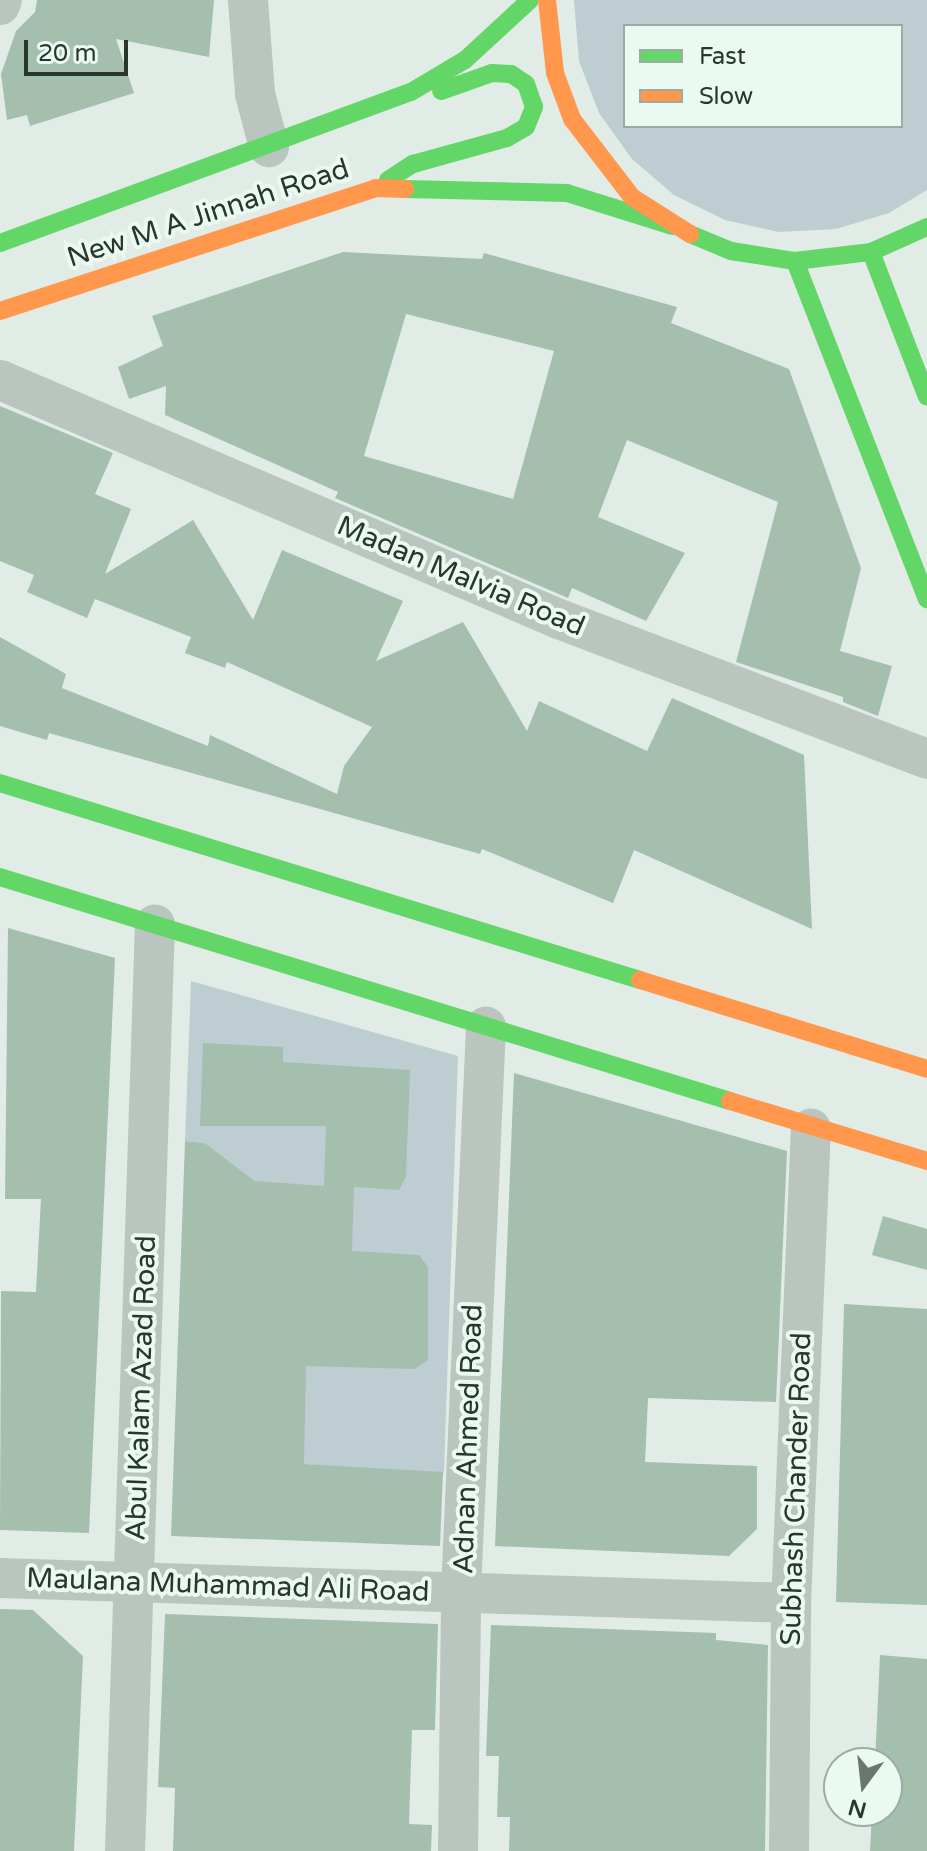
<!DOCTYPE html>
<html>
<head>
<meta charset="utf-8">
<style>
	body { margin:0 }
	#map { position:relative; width:927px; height:1851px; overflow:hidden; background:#e2ece7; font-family:"Varela Round",sans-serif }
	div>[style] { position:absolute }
	.green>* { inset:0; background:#bdcdd1 }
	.building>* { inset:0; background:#a4bfad }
	.street>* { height:40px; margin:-20px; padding:0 20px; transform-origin:20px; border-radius:20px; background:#bbc5c0 }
	.fast>* { height:18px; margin:-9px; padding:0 9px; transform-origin:9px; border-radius:9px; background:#63d668 }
	.slow>* { height:18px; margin:-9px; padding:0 9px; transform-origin:9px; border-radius:9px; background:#ff974d }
	span { translate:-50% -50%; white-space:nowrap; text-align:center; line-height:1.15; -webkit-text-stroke:8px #eaf9f2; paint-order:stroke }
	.street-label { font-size:28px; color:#29362d }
	.legend { position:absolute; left:623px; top:24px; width:280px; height:104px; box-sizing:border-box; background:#eaf9f2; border:2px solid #9daba3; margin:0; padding:10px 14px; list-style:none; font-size:24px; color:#29362d }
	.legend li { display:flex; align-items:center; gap:16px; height:40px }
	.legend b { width:40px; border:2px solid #9daba3 }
	.north { position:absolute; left:823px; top:1747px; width:80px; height:80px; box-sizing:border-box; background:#eaf9f2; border:2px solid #9daba3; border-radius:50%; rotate:195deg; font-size:22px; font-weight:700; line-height:32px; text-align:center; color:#29362d }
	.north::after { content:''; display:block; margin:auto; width:28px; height:36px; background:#6a766e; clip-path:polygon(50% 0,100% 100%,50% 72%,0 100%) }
	.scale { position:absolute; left:24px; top:40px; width:104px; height:36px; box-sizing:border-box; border:4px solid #29362d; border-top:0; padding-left:10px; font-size:24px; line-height:28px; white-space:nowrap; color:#29362d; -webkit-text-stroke:6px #eaf9f2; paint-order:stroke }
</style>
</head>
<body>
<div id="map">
	<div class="green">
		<div style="clip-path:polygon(evenodd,574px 0,927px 0,927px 190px,889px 213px,836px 229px,779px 232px,725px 220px,674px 195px,632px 159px,599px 113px,579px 61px,574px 0,625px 26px,901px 26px,901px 126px,625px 126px,625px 26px)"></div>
		<div style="clip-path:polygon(191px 981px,458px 1056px,444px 1473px,302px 1464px,255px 1181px,205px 1143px,185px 1141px)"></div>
	</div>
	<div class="building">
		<div style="clip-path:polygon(37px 0,214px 0,209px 57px,116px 39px,134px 93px,30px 126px,27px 115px,7px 120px,1px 74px,16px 31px,35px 12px)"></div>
		<div style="clip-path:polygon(evenodd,343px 252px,482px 259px,484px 253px,677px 307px,671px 323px,789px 369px,861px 568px,840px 651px,892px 666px,878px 716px,843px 702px,843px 697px,736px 662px,778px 502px,627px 440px,598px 517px,685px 553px,646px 621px,572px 588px,568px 598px,335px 498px,338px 492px,165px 415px,166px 386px,129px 399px,118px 367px,163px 346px,152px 316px,343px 252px,406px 314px,554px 351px,513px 499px,364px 456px,406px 314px)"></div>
		<div style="clip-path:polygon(0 406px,113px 453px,95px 494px,131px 509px,105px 574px,193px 520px,253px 620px,282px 550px,403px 601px,376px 661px,463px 622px,527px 731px,539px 701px,647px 751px,672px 698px,804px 755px,812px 929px,634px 850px,613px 903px,482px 849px,480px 854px,49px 733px,47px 740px,0 726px,0 637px,66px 674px,62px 688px,208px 746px,210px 735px,337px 794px,344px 766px,372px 727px,227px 662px,225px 668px,185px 653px,191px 637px,95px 599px,87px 618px,27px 592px,34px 575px,0 561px)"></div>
		<div style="clip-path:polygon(8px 928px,115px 958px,89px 1533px,0 1530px,1px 1291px,36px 1292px,41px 1199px,5px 1199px)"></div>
		<div style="clip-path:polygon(203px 1043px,283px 1047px,283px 1062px,410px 1070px,406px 1177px,399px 1190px,354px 1187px,352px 1251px,419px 1255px,428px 1267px,428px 1360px,414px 1369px,306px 1366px,304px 1464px,443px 1472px,440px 1546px,171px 1536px,185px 1141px,205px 1143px,255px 1181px,324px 1186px,326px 1126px,200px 1126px)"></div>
		<div style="clip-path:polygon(514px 1073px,787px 1151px,776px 1402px,648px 1398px,645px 1462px,757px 1466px,757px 1529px,729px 1556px,495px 1546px)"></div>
		<div style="clip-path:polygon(883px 1216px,927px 1229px,927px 1270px,872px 1255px)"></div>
		<div style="clip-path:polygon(844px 1304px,927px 1309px,927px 1605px,836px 1602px)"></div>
		<div style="clip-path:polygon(0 1609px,33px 1610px,83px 1656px,74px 1851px,0 1851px)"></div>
		<div style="clip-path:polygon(165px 1614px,438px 1624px,435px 1730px,412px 1730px,409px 1824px,432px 1825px,431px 1851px,173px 1851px,175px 1788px,158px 1787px)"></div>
		<div style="clip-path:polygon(491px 1625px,716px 1633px,716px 1640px,768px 1645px,765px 1851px,509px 1851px,510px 1817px,497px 1817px,499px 1756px,486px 1756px)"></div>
		<div style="clip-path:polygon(880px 1655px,927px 1659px,927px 1851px,870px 1851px,872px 1811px,887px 1811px,887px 1763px,875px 1763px)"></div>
	</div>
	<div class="street">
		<div style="left:248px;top:0;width:94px;rotate:85.7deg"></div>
		<div style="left:255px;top:94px;width:55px;rotate:75.2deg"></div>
		<div style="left:0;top:5px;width:5px;rotate:-68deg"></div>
		<div style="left:0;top:380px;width:608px;rotate:23.15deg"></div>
		<div style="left:559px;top:619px;width:394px;rotate:20.8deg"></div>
		<div style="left:0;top:1578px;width:791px;rotate:1.81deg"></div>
		<div style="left:125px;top:1851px;width:927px;rotate:-88.15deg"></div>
		<div style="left:458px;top:1851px;width:259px;rotate:-89.3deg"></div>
		<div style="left:461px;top:1592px;width:566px;rotate:-87.47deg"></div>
		<div style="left:789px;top:1851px;width:248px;rotate:-89.5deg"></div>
		<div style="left:791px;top:1603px;width:475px;rotate:-87.6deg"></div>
	</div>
	<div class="fast">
		<div style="left:388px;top:180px;width:30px;rotate:-33deg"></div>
		<div style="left:413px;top:164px;width:98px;rotate:-15.5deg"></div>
		<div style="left:507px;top:138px;width:22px;rotate:-30deg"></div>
		<div style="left:526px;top:127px;width:22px;rotate:-68deg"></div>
		<div style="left:534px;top:107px;width:24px;rotate:-109deg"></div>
		<div style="left:526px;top:84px;width:18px;rotate:-146deg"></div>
		<div style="left:511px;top:74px;width:19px;rotate:-177deg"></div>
		<div style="left:492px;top:73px;width:54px;rotate:160.6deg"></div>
		<div style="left:405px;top:189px;width:162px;rotate:1.4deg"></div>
		<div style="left:567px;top:193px;width:110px;rotate:17.4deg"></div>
		<div style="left:690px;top:234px;width:44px;rotate:22.5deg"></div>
		<div style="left:731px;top:251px;width:65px;rotate:8.9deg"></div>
		<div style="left:795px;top:261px;width:77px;rotate:-6.8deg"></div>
		<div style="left:871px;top:252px;width:61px;rotate:-24.1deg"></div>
		<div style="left:0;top:243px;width:438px;rotate:-20.2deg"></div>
		<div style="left:411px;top:92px;width:63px;rotate:-30.7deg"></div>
		<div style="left:465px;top:60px;width:88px;rotate:-42.7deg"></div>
		<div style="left:871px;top:252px;width:155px;rotate:68.9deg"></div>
		<div style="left:795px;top:261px;width:363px;rotate:68.7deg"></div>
		<div style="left:0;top:783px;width:670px;rotate:17.11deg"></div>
		<div style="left:0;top:877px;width:764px;rotate:17.06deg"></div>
	</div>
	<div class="slow">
		<div style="left:547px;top:0;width:73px;rotate:83.7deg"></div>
		<div style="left:555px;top:73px;width:49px;rotate:69.7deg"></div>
		<div style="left:572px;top:119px;width:98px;rotate:52.4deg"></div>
		<div style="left:632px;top:197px;width:69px;rotate:32.5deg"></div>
		<div style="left:0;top:311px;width:396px;rotate:-18.1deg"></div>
		<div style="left:376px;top:188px;width:29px;rotate:2deg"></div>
		<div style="left:640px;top:980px;width:300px;rotate:17.2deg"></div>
		<div style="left:730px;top:1101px;width:206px;rotate:16.9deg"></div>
	</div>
	<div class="street-label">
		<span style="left:208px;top:213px;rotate:-18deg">New M A Jinnah Road</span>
		<span style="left:461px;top:576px;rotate:23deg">Madan Malvia Road</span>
		<span style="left:141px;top:1388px;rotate:-88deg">Abul Kalam Azad Road</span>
		<span style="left:468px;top:1439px;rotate:-88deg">Adnan Ahmed Road</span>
		<span style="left:796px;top:1489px;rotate:-88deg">Subhash Chander Road</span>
		<span style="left:228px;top:1585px;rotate:2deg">Maulana Muhammad Ali Road</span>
	</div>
	<ul class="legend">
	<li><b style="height:10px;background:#63d668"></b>Fast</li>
	<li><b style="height:10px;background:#ff974d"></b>Slow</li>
	</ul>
	<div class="north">N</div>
	<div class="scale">20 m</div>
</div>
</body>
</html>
